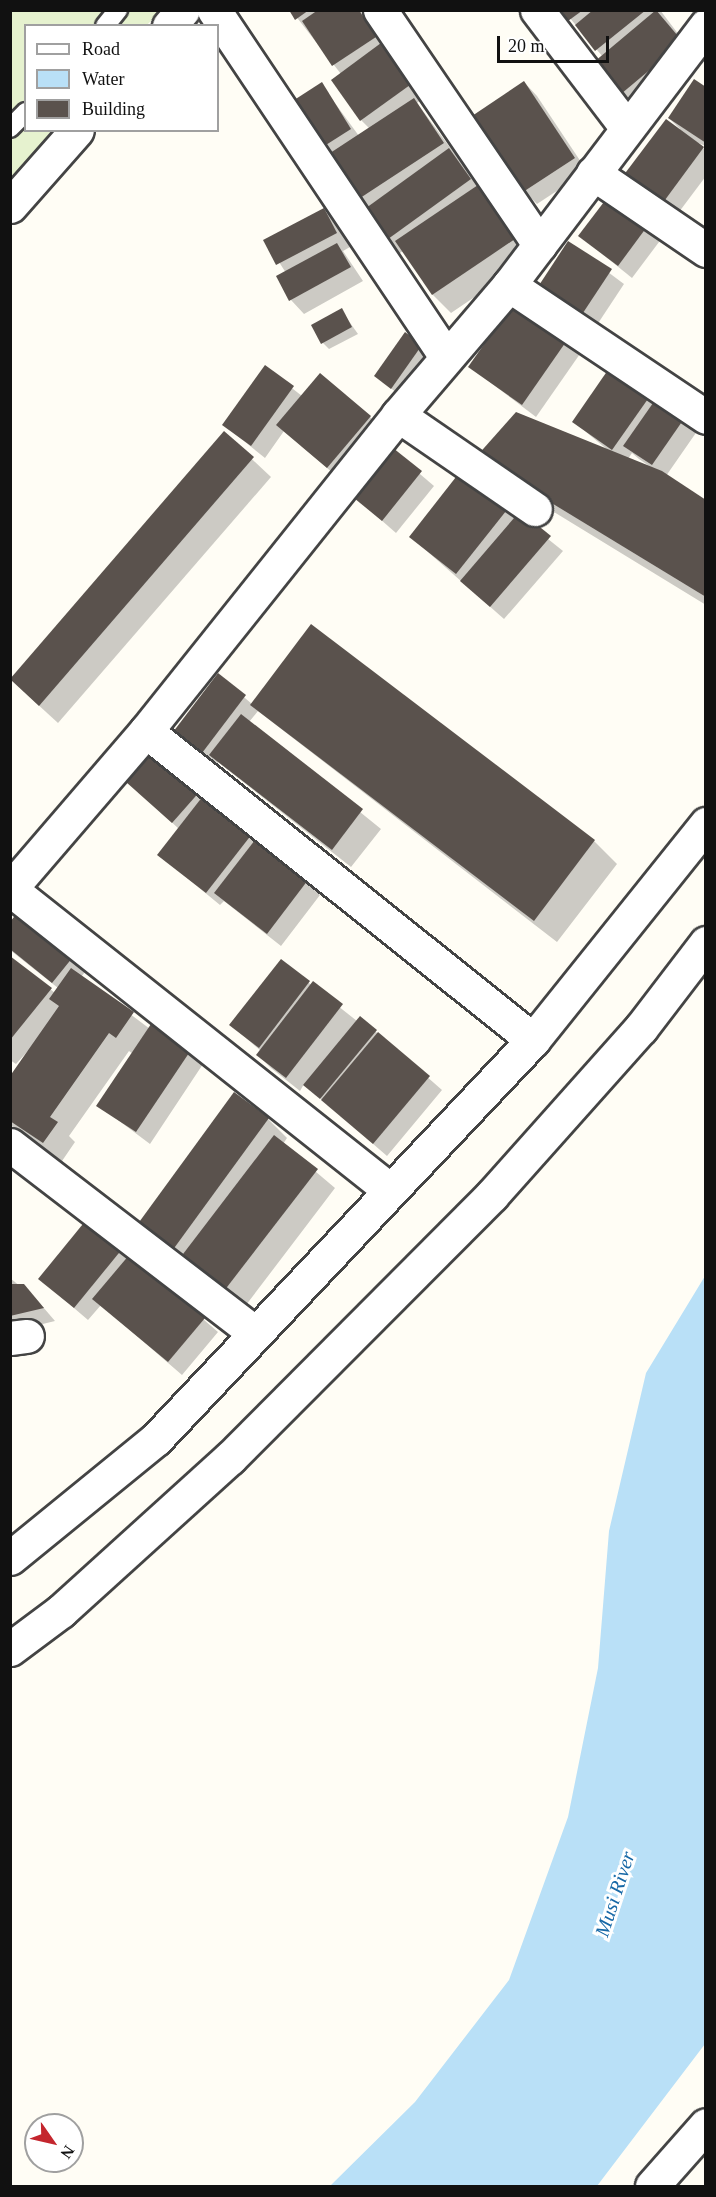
<!DOCTYPE html>
<html>
<head>
<meta charset="utf-8">
<style>
	body { margin:0 }
	#map { position:relative; width:716px; height:2197px; overflow:hidden; background:#fffdf5; font-family:"Times New Roman",serif }
	div>[style] { position:absolute }
	.pitch>* { inset:0; background:#e6f2cf }
	.water>* { inset:0; background:#b9e0f7 }
	.shadow>* { inset:0; background:#0003 }
	.building>* { inset:0; background:#5a524d }
	.roads { filter:drop-shadow(2px 0 #444) drop-shadow(-2px 0 #444) drop-shadow(0 2px #444) drop-shadow(0 -2px #444) }
	.service>* { height:18px; margin:-9px; padding:0 9px; transform-origin:9px; border-radius:9px; background:#fff }
	.minor>* { height:33px; margin:-16.5px; padding:0 16.5px; transform-origin:16.5px; border-radius:16.5px; background:#fff }
	.tertiary>* { height:33px; margin:-16.5px; padding:0 16.5px; transform-origin:16.5px; border-radius:16.5px; background:#fff }
	span { translate:-50% -50%; white-space:nowrap; text-align:center; line-height:1.15; -webkit-text-stroke:6px #fff; paint-order:stroke }
	.water-label { font-size:20px; color:#1768a6; font-style:italic }
	.frame { position:absolute; inset:0; border:12px solid #111; pointer-events:none }
	.legend { position:absolute; left:24px; top:24px; width:195px; height:108px; box-sizing:border-box; background:#fff; border:2px solid #a0a0a0; margin:0; padding:8px 10px; list-style:none; font-size:18px; color:#111 }
	.legend li { display:flex; align-items:center; gap:12px; height:30px }
	.legend b { width:30px; border:2px solid #a0a0a0 }
	.north { position:absolute; left:24px; top:2113px; width:60px; height:60px; box-sizing:border-box; background:#fff; border:2px solid #a0a0a0; border-radius:50%; rotate:124deg; font-size:16px; font-weight:700; line-height:24px; text-align:center; color:#111 }
	.north::after { content:''; display:block; margin:auto; width:21px; height:27px; background:#c4262e; clip-path:polygon(50% 0,100% 100%,50% 72%,0 100%) }
	.scale { position:absolute; left:497px; top:36px; width:112px; height:27px; box-sizing:border-box; border:3px solid #111; border-top:0; padding-left:8px; font-size:18px; line-height:21px; white-space:nowrap; color:#111; -webkit-text-stroke:4px #fff; paint-order:stroke }
</style>
</head>
<body>
<div id="map">
	<div class="pitch">
		<div style="clip-path:polygon(11px 11px,160px 11px,147px 25px,26px 26px,26px 130px,55px 131px,11px 181px)"></div>
	</div>
	<div class="water">
		<div style="clip-path:polygon(705px 1276px,705px 2044px,597px 2186px,330px 2186px,415px 2102px,509px 1980px,568px 1817px,598px 1668px,609px 1531px,646px 1373px)"></div>
	</div>
	<div class="shadow">
		<div style="clip-path:polygon(291px 10px,362px 10px,422px 99px,417px 103px,532px 258px,451px 313px,433px 295px,403px 251px,391px 259px,290px 105px,321px 84px,359px 136px,370px 129px,361px 120px,341px 74px)"></div>
		<div style="clip-path:polygon(563px 10px,660px 10px,695px 56px,635px 106px,596px 62px,603px 57px)"></div>
		<div style="clip-path:polygon(524px 82px,537px 96px,587px 171px,537px 204px,524px 191px)"></div>
		<div style="clip-path:polygon(706px 88px,706px 146px,698px 143px,706px 151px,706px 176px,676px 216px,639px 189px,680px 129px,669px 118px)"></div>
		<div style="clip-path:polygon(324px 210px,337px 223px,350px 247px,343px 251px,363px 281px,304px 314px,291px 300px,278px 277px,286px 273px,265px 240px)"></div>
		<div style="clip-path:polygon(648px 225px,662px 238px,632px 278px,580px 236px)"></div>
		<div style="clip-path:polygon(569px 243px,624px 284px,589px 337px,547px 309px)"></div>
		<div style="clip-path:polygon(516px 301px,582px 351px,536px 417px,470px 367px)"></div>
		<div style="clip-path:polygon(341px 310px,358px 334px,329px 349px,323px 343px)"></div>
		<div style="clip-path:polygon(406px 334px,428px 353px,398px 394px,376px 376px)"></div>
		<div style="clip-path:polygon(265px 367px,302px 396px,370px 417px,383px 430px,341px 480px,284px 431px,265px 458px,224px 425px)"></div>
		<div style="clip-path:polygon(evenodd,611px 369px,700px 427px,666px 476px,706px 502px,706px 605px,500px 479px,609px 451px,574px 422px,611px 369px,632px 453px,639px 459px,649px 466px,628px 459px,632px 453px)"></div>
		<div style="clip-path:polygon(224px 433px,271px 477px,58px 723px,11px 680px)"></div>
		<div style="clip-path:polygon(393px 451px,434px 486px,396px 533px,356px 498px)"></div>
		<div style="clip-path:polygon(463px 471px,563px 551px,504px 619px,411px 537px)"></div>
		<div style="clip-path:polygon(311px 626px,594px 841px,617px 864px,557px 942px,258px 711px,249px 722px,381px 829px,351px 867px,218px 762px,213px 769px,185px 749px,218px 675px,252px 704px)"></div>
		<div style="clip-path:polygon(156px 750px,320px 895px,281px 946px,224px 901px,220px 905px,159px 855px,179px 829px,128px 782px)"></div>
		<div style="clip-path:polygon(10px 925px,89px 967px,81px 977px,150px 1029px,190px 1051px,203px 1064px,150px 1144px,98px 1105px,133px 1054px,129px 1051px,69px 1136px,75px 1142px,62px 1161px,10px 1125px,10px 1079px,36px 1042px,16px 1064px,10px 1060px,10px 957px,55px 993px,58px 988px,10px 950px)"></div>
		<div style="clip-path:polygon(281px 961px,357px 1021px,360px 1018px,442px 1090px,387px 1156px,304px 1084px,300px 1091px,271px 1068px,258px 1055px,261px 1051px,231px 1025px)"></div>
		<div style="clip-path:polygon(234px 1094px,268px 1119px,287px 1138px,283px 1144px,335px 1188px,243px 1309px,157px 1244px)"></div>
		<div style="clip-path:polygon(122px 1249px,218px 1332px,182px 1375px,101px 1305px,88px 1320px,40px 1279px)"></div>
		<div style="clip-path:polygon(10px 1278px,37px 1300px,55px 1321px,10px 1332px)"></div>
	</div>
	<div class="building">
		<div style="clip-path:polygon(289px 10px,309px 10px,295px 20px)"></div>
		<div style="clip-path:polygon(318px 10px,359px 10px,376px 37px,332px 66px,302px 21px)"></div>
		<div style="clip-path:polygon(561px 10px,583px 10px,568px 21px)"></div>
		<div style="clip-path:polygon(593px 10px,646px 10px,595px 51px,575px 25px)"></div>
		<div style="clip-path:polygon(656px 10px,683px 42px,621px 94px,594px 62px)"></div>
		<div style="clip-path:polygon(381px 43px,410px 85px,360px 121px,331px 80px)"></div>
		<div style="clip-path:polygon(694px 79px,706px 87px,706px 143px,668px 118px)"></div>
		<div style="clip-path:polygon(524px 81px,575px 158px,523px 192px,472px 116px)"></div>
		<div style="clip-path:polygon(322px 82px,351px 129px,318px 150px,288px 104px)"></div>
		<div style="clip-path:polygon(414px 98px,444px 143px,351px 204px,321px 159px)"></div>
		<div style="clip-path:polygon(666px 119px,704px 147px,662px 204px,623px 176px)"></div>
		<div style="clip-path:polygon(449px 148px,471px 179px,377px 247px,355px 216px)"></div>
		<div style="clip-path:polygon(478px 185px,515px 239px,432px 295px,395px 241px)"></div>
		<div style="clip-path:polygon(610px 194px,649px 224px,618px 266px,578px 236px)"></div>
		<div style="clip-path:polygon(324px 208px,337px 233px,276px 265px,263px 240px)"></div>
		<div style="clip-path:polygon(568px 241px,612px 269px,575px 325px,532px 296px)"></div>
		<div style="clip-path:polygon(337px 243px,351px 267px,289px 301px,276px 276px)"></div>
		<div style="clip-path:polygon(516px 299px,570px 336px,522px 405px,468px 367px)"></div>
		<div style="clip-path:polygon(342px 308px,352px 327px,321px 344px,311px 325px)"></div>
		<div style="clip-path:polygon(405px 332px,422px 345px,391px 389px,374px 376px)"></div>
		<div style="clip-path:polygon(265px 365px,294px 386px,251px 446px,222px 425px)"></div>
		<div style="clip-path:polygon(610px 367px,650px 396px,612px 450px,572px 422px)"></div>
		<div style="clip-path:polygon(320px 373px,371px 416px,327px 468px,276px 425px)"></div>
		<div style="clip-path:polygon(660px 393px,688px 413px,652px 465px,623px 446px)"></div>
		<div style="clip-path:polygon(516px 412px,662px 471px,706px 500px,706px 597px,476px 457px)"></div>
		<div style="clip-path:polygon(224px 431px,254px 457px,39px 706px,10px 679px)"></div>
		<div style="clip-path:polygon(393px 448px,422px 471px,382px 521px,354px 498px)"></div>
		<div style="clip-path:polygon(463px 468px,510px 506px,456px 574px,409px 537px)"></div>
		<div style="clip-path:polygon(520px 511px,551px 536px,490px 607px,460px 581px)"></div>
		<div style="clip-path:polygon(311px 624px,595px 840px,534px 921px,250px 705px)"></div>
		<div style="clip-path:polygon(218px 673px,246px 695px,199px 757px,170px 736px)"></div>
		<div style="clip-path:polygon(241px 714px,363px 809px,332px 850px,209px 755px)"></div>
		<div style="clip-path:polygon(156px 748px,202px 789px,172px 823px,126px 782px)"></div>
		<div style="clip-path:polygon(203px 796px,252px 834px,206px 893px,157px 855px)"></div>
		<div style="clip-path:polygon(255px 840px,308px 880px,267px 934px,214px 893px)"></div>
		<div style="clip-path:polygon(21px 908px,77px 952px,52px 983px,10px 949px,10px 922px)"></div>
		<div style="clip-path:polygon(10px 956px,52px 988px,10px 1040px)"></div>
		<div style="clip-path:polygon(281px 959px,310px 981px,259px 1048px,229px 1025px)"></div>
		<div style="clip-path:polygon(71px 968px,134px 1012px,116px 1038px,109px 1033px,50px 1117px,58px 1122px,43px 1143px,10px 1121px,10px 1076px,59px 1006px,49px 999px)"></div>
		<div style="clip-path:polygon(313px 981px,343px 1004px,286px 1078px,256px 1055px)"></div>
		<div style="clip-path:polygon(360px 1016px,377px 1030px,320px 1099px,303px 1085px)"></div>
		<div style="clip-path:polygon(151px 1024px,191px 1050px,136px 1132px,96px 1106px)"></div>
		<div style="clip-path:polygon(378px 1032px,430px 1076px,373px 1144px,321px 1100px)"></div>
		<div style="clip-path:polygon(234px 1092px,269px 1118px,172px 1251px,137px 1225px)"></div>
		<div style="clip-path:polygon(274px 1135px,318px 1169px,224px 1291px,180px 1258px)"></div>
		<div style="clip-path:polygon(87px 1219px,123px 1248px,74px 1308px,38px 1279px)"></div>
		<div style="clip-path:polygon(130px 1254px,205px 1318px,168px 1362px,92px 1299px)"></div>
		<div style="clip-path:polygon(10px 1284px,24px 1284px,44px 1308px,10px 1316px)"></div>
	</div>
	<div class="roads">
		<div class="service">
			<div style="left:105px;top:26px;width:21px;rotate:-51deg"></div>
			<div style="left:10px;top:128px;width:23px;rotate:-45deg"></div>
		</div>
		<div class="minor">
			<div style="left:214px;top:10px;width:417px;rotate:56.2deg"></div>
			<div style="left:380px;top:10px;width:284px;rotate:55.8deg"></div>
			<div style="left:537px;top:10px;width:148px;rotate:52.7deg"></div>
			<div style="left:169px;top:26px;width:21px;rotate:-49deg"></div>
			<div style="left:593px;top:173px;width:137px;rotate:34.3deg"></div>
			<div style="left:10px;top:206px;width:101px;rotate:-48.6deg"></div>
			<div style="left:509px;top:285px;width:237px;rotate:33.8deg"></div>
			<div style="left:398px;top:415px;width:166px;rotate:34.5deg"></div>
			<div style="left:146px;top:731px;width:495px;rotate:38.6deg"></div>
			<div style="left:10px;top:889px;width:208px;rotate:-49.3deg"></div>
			<div style="left:146px;top:731px;width:404px;rotate:-51.4deg"></div>
			<div style="left:398px;top:415px;width:171px;rotate:-49.5deg"></div>
			<div style="left:509px;top:285px;width:326px;rotate:-52.8deg"></div>
			<div style="left:10px;top:889px;width:485px;rotate:38.4deg"></div>
			<div style="left:10px;top:1145px;width:309px;rotate:37.5deg"></div>
			<div style="left:10px;top:1338px;width:17px;rotate:-7deg"></div>
			<div style="left:652px;top:2186px;width:81px;rotate:-48.5deg"></div>
		</div>
		<div class="tertiary">
			<div style="left:10px;top:1558px;width:188px;rotate:-39.2deg"></div>
			<div style="left:156px;top:1439px;width:549px;rotate:-46.62deg"></div>
			<div style="left:533px;top:1040px;width:277px;rotate:-51.3deg"></div>
			<div style="left:10px;top:1649px;width:64px;rotate:-36.7deg"></div>
			<div style="left:61px;top:1611px;width:228px;rotate:-42.2deg"></div>
			<div style="left:230px;top:1458px;width:371px;rotate:-45.1deg"></div>
			<div style="left:492px;top:1195px;width:224px;rotate:-48.3deg"></div>
			<div style="left:641px;top:1028px;width:107px;rotate:-52.6deg"></div>
		</div>
	</div>
	<div class="water-label">
		<span style="left:615px;top:1894px;rotate:-72deg">Musi River</span>
	</div>
	<div class="frame"></div>
	<ul class="legend">
	<li><b style="height:8px;background:#fff"></b>Road</li>
	<li><b style="height:16px;background:#b9e0f7"></b>Water</li>
	<li><b style="height:16px;background:#5a524d"></b>Building</li>
	</ul>
	<div class="north">N</div>
	<div class="scale">20 m</div>
</div>
</body>
</html>
